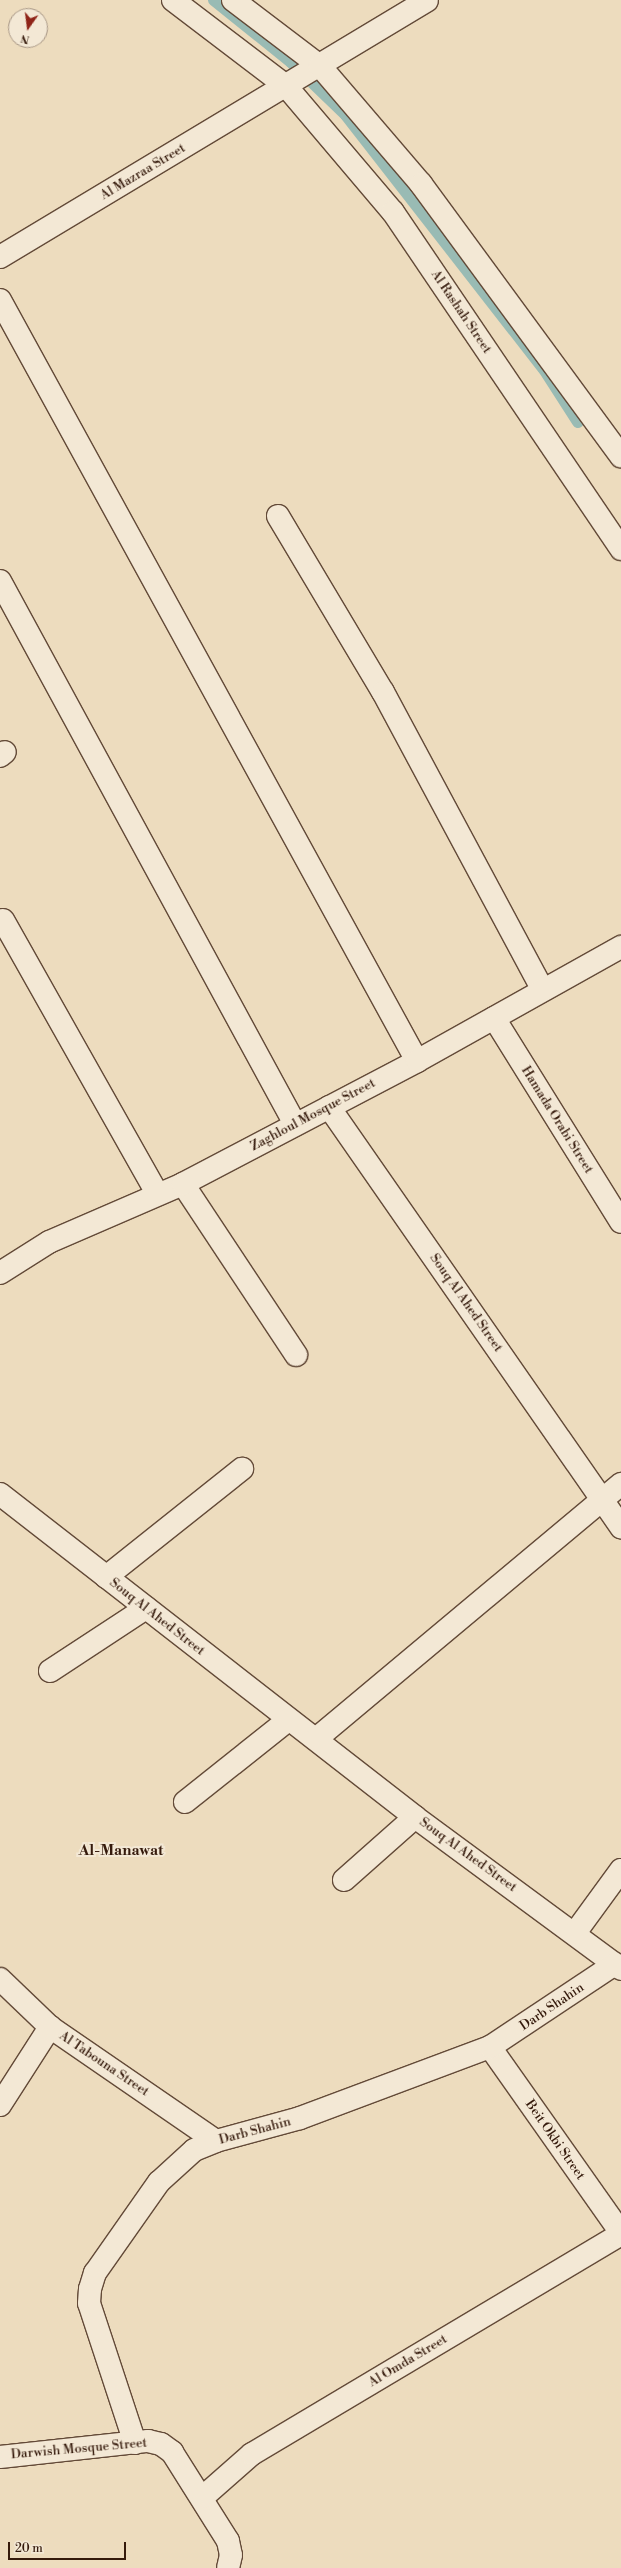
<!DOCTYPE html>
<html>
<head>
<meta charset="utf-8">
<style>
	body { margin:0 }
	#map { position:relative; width:621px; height:2568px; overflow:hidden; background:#eddcbe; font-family:"Libre Bodoni",serif }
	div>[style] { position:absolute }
	.stream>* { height:12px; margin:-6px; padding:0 6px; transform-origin:6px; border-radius:6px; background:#99bbb4 }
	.roads { filter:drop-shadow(1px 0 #634a38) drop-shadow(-1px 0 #634a38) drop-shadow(0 1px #634a38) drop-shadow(0 -1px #634a38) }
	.minor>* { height:22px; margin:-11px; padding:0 11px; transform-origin:11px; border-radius:11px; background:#f3e8d5 }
	.tertiary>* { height:22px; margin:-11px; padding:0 11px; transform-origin:11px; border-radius:11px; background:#f3e8d5 }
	span { translate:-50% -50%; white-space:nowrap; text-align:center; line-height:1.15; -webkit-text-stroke:4px #f3e8d5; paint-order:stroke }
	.street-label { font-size:13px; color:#351a0c }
	.quarter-label { font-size:15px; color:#351a0c; font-weight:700 }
	.north { position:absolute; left:8px; top:8px; width:40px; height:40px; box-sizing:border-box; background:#f3e8d5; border:1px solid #a79685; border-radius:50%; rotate:194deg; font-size:11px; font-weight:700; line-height:16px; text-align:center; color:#351a0c }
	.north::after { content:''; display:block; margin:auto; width:14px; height:18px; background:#8f2418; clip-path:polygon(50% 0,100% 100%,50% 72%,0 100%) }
	.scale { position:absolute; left:8px; top:2542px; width:118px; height:18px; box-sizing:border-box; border:2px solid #351a0c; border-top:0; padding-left:5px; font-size:12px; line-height:14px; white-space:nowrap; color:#351a0c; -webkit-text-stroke:3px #f3e8d5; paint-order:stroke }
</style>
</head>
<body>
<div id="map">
	<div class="stream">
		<div style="left:214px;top:0;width:99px;rotate:38.8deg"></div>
		<div style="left:291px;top:62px;width:76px;rotate:43.9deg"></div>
		<div style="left:346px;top:115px;width:322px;rotate:52.1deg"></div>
		<div style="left:544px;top:369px;width:63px;rotate:57.3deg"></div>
	</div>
	<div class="roads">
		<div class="minor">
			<div style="left:0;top:257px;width:498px;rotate:-31deg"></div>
			<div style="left:0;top:300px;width:868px;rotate:61.28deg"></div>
			<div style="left:278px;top:516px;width:205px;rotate:59.2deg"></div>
			<div style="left:383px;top:692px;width:338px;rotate:61.8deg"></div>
			<div style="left:0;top:581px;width:618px;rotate:61.49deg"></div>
			<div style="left:0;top:756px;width:6px;rotate:-39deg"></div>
			<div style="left:3px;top:920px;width:313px;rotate:60.6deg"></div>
			<div style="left:494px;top:1018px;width:240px;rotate:58.1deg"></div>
			<div style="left:329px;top:1107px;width:512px;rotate:55.19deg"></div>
			<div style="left:183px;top:1184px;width:205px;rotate:56.5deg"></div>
			<div style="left:0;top:1273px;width:58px;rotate:-32.3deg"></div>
			<div style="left:49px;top:1242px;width:146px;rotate:-23.4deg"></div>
			<div style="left:183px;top:1184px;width:264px;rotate:-27.7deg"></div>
			<div style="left:417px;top:1061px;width:234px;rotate:-29.2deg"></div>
			<div style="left:0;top:1494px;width:526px;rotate:37.89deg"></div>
			<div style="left:415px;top:1817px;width:256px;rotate:36.4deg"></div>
			<div style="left:106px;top:1577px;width:174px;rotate:-38.5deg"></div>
			<div style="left:50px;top:1671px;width:115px;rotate:-33.3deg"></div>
			<div style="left:316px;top:1739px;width:398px;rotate:-39.9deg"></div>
			<div style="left:185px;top:1802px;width:132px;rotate:-38.5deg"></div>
			<div style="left:344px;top:1880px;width:95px;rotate:-41.6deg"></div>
			<div style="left:575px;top:1933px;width:78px;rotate:-53.9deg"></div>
			<div style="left:0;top:1979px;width:69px;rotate:43.8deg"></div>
			<div style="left:50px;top:2027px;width:201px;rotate:34.5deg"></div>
			<div style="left:490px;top:2047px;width:228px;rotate:54.8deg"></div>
			<div style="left:0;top:2105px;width:93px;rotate:-57.3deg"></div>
			<div style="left:135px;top:2443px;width:147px;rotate:-108.2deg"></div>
			<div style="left:89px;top:2303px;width:14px;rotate:-86deg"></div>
			<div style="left:90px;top:2289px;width:17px;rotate:-73deg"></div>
			<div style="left:95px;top:2273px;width:111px;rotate:-54.9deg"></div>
			<div style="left:159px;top:2182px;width:47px;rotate:-42.4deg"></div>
			<div style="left:194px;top:2150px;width:24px;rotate:-22deg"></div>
			<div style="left:216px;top:2141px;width:87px;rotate:-15.3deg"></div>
			<div style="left:300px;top:2118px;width:203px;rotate:-20.5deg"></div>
			<div style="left:490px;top:2047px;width:150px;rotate:-33.6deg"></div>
			<div style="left:0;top:2457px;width:149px;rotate:-6.2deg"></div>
			<div style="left:148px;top:2441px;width:13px;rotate:13deg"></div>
			<div style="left:161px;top:2444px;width:14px;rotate:36deg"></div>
			<div style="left:172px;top:2452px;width:105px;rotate:57.8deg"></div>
			<div style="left:228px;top:2541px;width:14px;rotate:78deg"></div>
			<div style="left:231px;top:2555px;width:13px;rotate:103deg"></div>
			<div style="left:203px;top:2497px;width:65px;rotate:-41.3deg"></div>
			<div style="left:252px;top:2454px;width:430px;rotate:-30.8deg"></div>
		</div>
		<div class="tertiary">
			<div style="left:173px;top:0;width:142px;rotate:37.3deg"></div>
			<div style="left:286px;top:86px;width:165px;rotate:49.7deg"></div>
			<div style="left:393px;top:212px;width:407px;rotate:55.9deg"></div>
			<div style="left:233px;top:0;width:109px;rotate:37.2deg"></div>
			<div style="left:320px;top:66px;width:155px;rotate:49.4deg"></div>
			<div style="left:421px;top:184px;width:338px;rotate:53.7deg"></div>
		</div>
	</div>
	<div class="street-label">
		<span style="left:143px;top:172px;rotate:-31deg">Al Mazraa Street</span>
		<span style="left:461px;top:312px;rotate:56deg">Al Rashah Street</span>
		<span style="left:313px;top:1115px;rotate:-28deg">Zaghloul Mosque Street</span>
		<span style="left:557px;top:1120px;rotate:58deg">Hamada Orabi Street</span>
		<span style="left:466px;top:1303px;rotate:55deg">Souq Al Ahed Street</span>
		<span style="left:157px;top:1617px;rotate:38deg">Souq Al Ahed Street</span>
		<span style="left:468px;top:1855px;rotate:36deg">Souq Al Ahed Street</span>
		<span style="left:552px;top:2007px;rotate:-34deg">Darb Shahin</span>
		<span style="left:104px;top:2064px;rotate:34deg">Al Tabouna Street</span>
		<span style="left:255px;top:2131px;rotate:-15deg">Darb Shahin</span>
		<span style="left:555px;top:2140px;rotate:55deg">Beit Okbi Street</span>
		<span style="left:408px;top:2361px;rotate:-31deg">Al Omda Street</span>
		<span style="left:79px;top:2449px;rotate:-5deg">Darwish Mosque Street</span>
	</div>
	<div class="quarter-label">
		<span style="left:121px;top:1851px">Al-Manawat</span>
	</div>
	<div class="north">N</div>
	<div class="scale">20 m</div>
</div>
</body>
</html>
